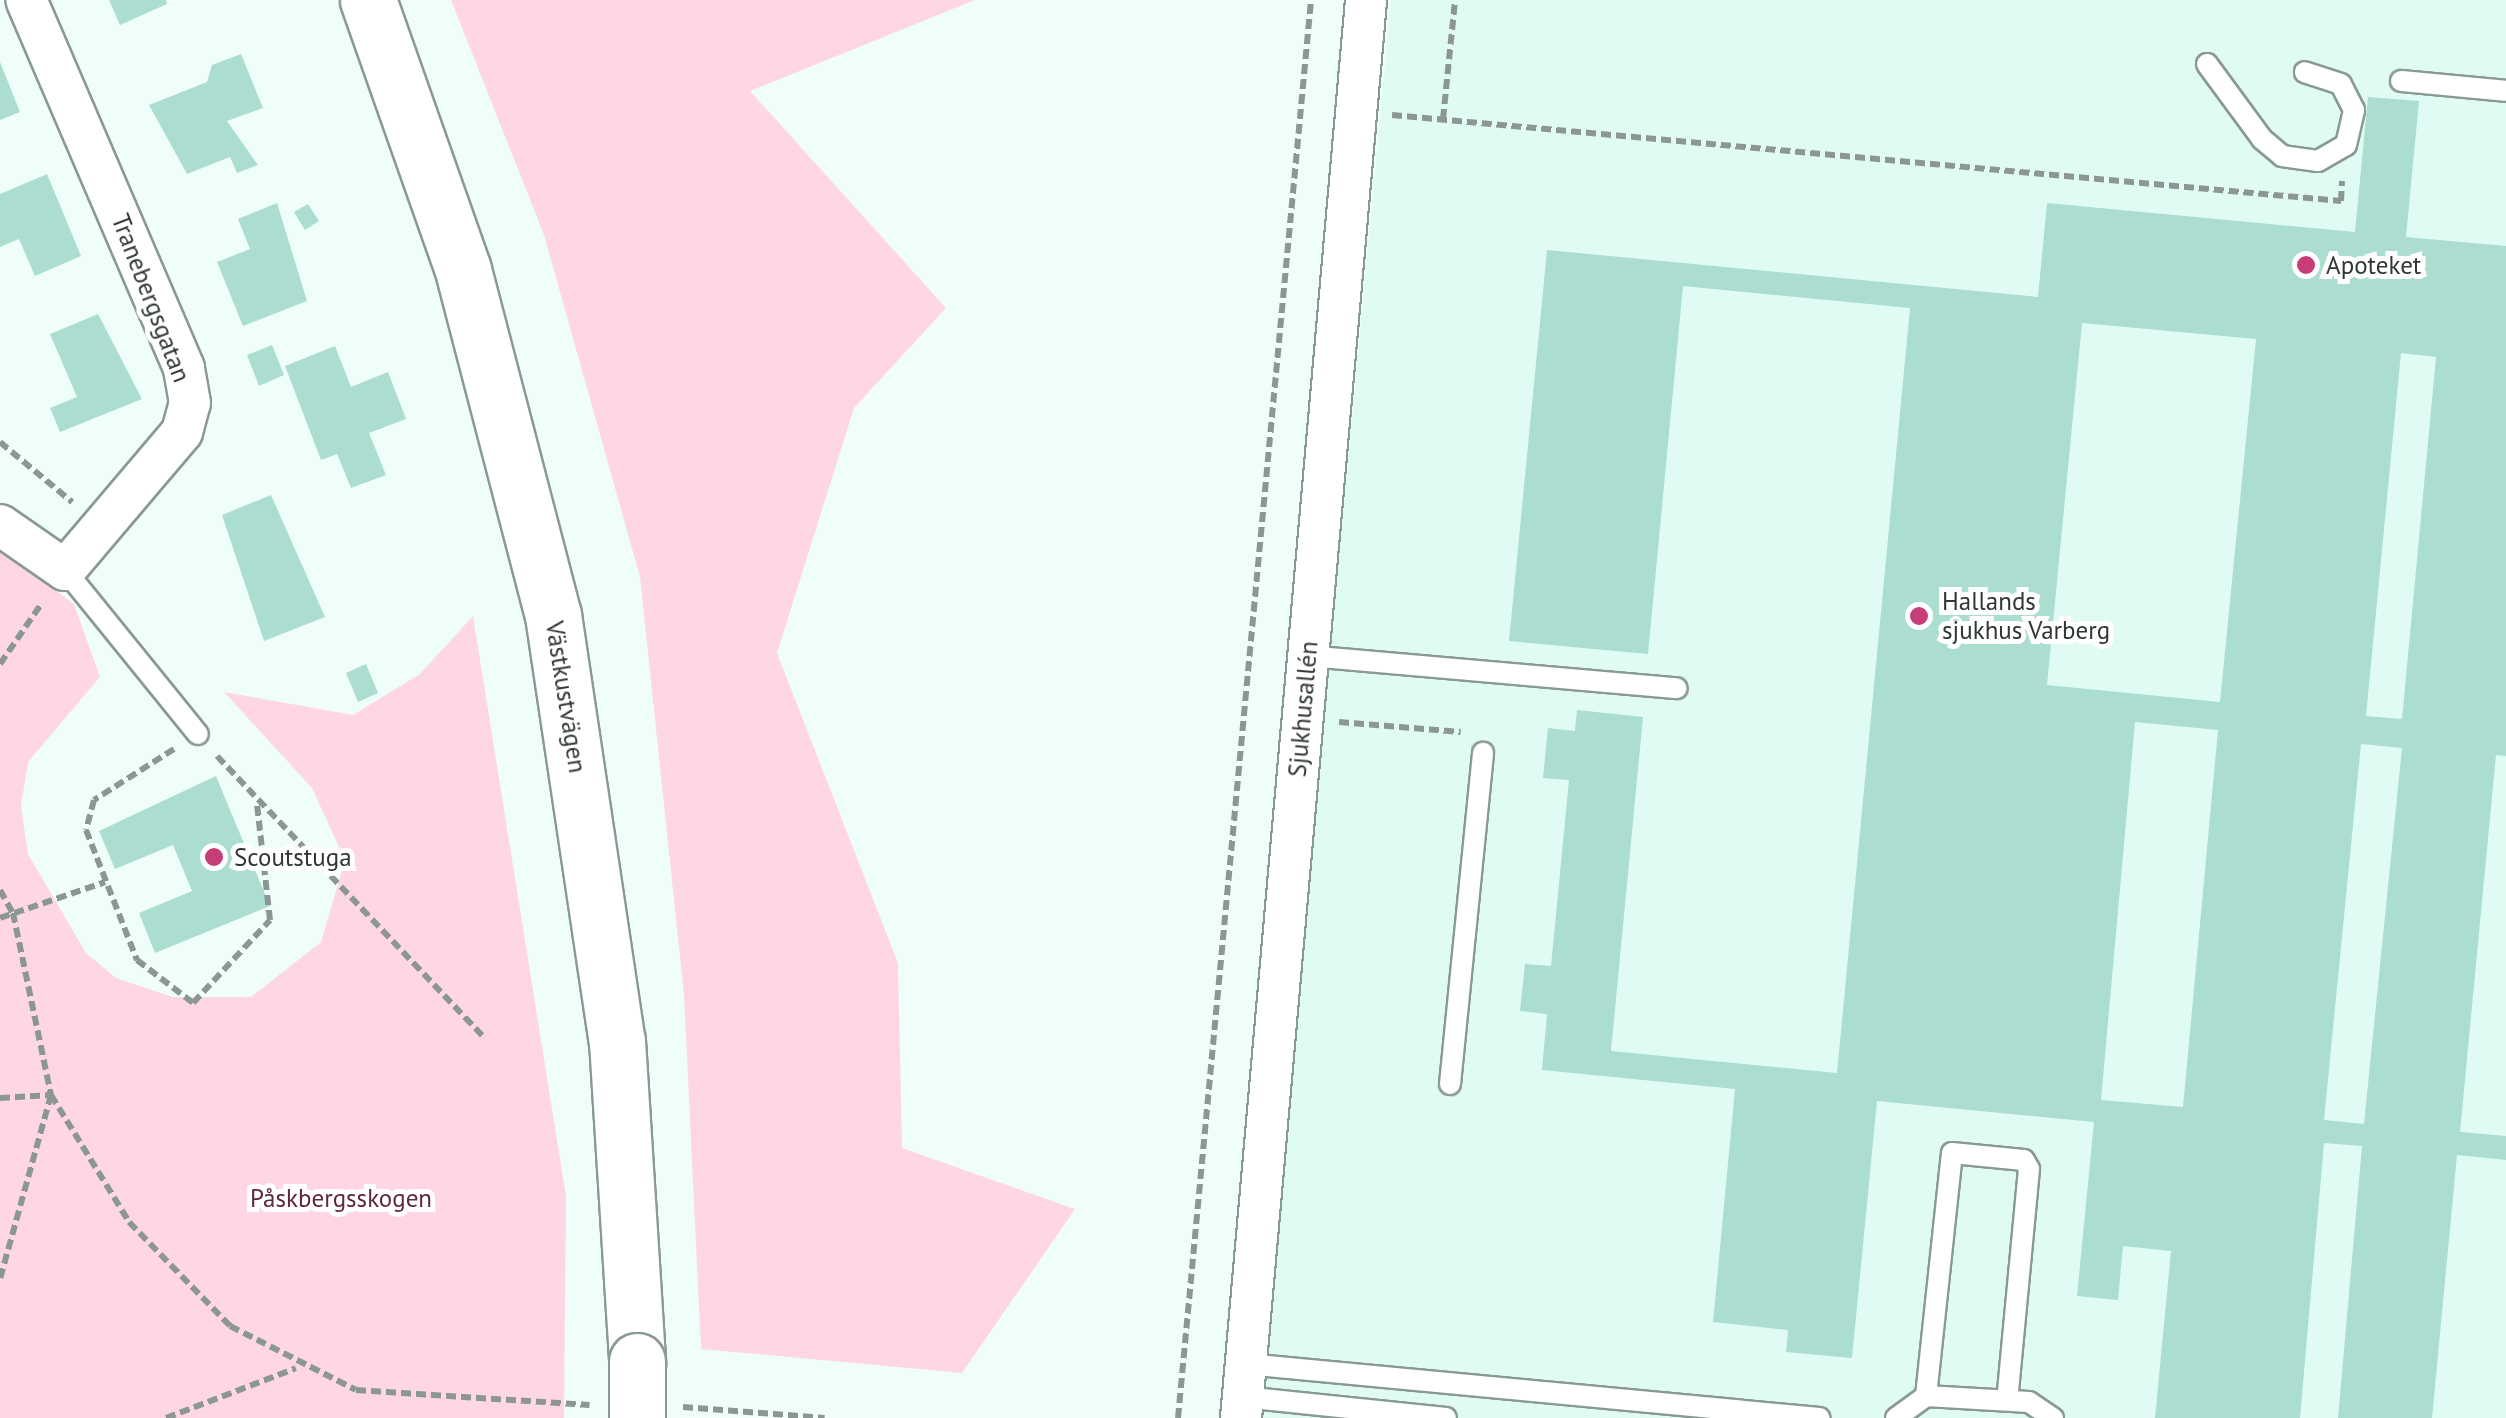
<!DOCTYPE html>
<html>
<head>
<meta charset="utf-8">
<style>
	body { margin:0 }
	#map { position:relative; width:2506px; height:1418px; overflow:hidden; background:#f0fefa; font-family:"PT Sans",sans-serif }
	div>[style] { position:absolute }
	.built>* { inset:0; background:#e0fbf3 }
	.green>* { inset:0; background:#fed7e3 }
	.building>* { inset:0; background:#abded0 }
	.path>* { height:6px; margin-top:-3px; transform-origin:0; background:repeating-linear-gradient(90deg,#8c9794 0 10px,transparent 0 15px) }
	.roads { filter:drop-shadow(2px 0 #899995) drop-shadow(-2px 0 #899995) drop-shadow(0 2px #899995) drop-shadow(0 -2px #899995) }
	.lane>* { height:20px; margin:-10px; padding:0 10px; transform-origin:10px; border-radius:10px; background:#fff }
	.street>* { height:40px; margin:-20px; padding:0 20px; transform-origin:20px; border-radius:20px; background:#fff }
	.secondary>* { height:55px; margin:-27.5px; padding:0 27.5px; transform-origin:27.5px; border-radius:27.5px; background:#fff }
	.bridges { filter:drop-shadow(2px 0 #899995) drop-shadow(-2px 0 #899995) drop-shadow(0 2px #899995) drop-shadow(0 -2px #899995) }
	.secondary-bridge>* { height:55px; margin:-27.5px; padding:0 27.5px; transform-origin:27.5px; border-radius:27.5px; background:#fff }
	.dots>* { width:28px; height:28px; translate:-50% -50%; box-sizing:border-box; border:5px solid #fff; border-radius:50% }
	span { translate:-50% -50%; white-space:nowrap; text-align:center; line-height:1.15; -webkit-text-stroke:10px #fff; paint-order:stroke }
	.poi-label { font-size:25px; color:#2f3634 }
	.left { translate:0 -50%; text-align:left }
	.street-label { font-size:25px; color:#2f3634 }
	.park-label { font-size:25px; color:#60283d }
</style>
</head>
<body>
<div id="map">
	<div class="built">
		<div style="clip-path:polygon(1391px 0,2506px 0,2506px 1418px,1259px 1418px)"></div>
	</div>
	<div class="green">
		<div style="clip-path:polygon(451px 0,975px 0,750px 91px,946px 308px,854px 408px,777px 653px,898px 963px,902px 1148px,1075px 1209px,962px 1373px,701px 1349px,684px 995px,640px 577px,544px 235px)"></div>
		<div style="clip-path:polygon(0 550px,74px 604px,100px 677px,28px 762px,21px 806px,28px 854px,86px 953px,116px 978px,173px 997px,251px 997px,321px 942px,345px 860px,312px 788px,224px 692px,353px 715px,420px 674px,473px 616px,566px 1196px,564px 1418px,0 1418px)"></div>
	</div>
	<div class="building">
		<div style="clip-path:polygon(109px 0,166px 0,167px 4px,120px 25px)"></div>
		<div style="clip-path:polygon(241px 54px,263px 108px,227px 121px,258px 165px,237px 173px,230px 157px,187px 174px,149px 105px,207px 82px,212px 65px)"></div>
		<div style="clip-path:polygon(0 62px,20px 112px,0 120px)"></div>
		<div style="clip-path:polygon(evenodd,2368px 97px,2419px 101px,2406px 237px,2506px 246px,2506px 756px,2496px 755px,2460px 1132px,2506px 1136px,2506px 1160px,2457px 1155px,2432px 1418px,2338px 1418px,2362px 1146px,2324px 1143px,2300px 1418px,2155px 1418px,2171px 1251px,2123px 1246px,2118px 1300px,2077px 1296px,2094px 1122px,1877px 1101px,1852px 1358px,1786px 1352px,1788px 1330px,1713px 1322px,1735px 1089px,1542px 1070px,1547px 1014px,1520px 1011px,1525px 964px,1551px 966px,1569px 780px,1543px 778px,1548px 728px,1575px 731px,1577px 710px,1643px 717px,1611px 1051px,1837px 1073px,1910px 308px,1683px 286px,1648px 654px,1509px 641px,1547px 250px,2038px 297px,2047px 203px,2355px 232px,2368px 97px,2082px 323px,2256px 339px,2220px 702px,2047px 685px,2082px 323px,2368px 97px,2401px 353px,2436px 357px,2402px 719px,2366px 716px,2401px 353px,2368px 97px,2135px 722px,2218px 730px,2183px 1107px,2101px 1100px,2135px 722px,2368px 97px,2361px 744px,2402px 748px,2364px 1124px,2324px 1120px,2361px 744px)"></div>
		<div style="clip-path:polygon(47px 174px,81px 256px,35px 276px,19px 239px,0 247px,0 194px)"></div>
		<div style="clip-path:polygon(277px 203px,307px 301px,243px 326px,217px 262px,250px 249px,238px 219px)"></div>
		<div style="clip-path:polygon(308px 204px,319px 221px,305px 230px,294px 212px)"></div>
		<div style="clip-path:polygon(98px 314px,142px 399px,60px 432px,50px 408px,77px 397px,50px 334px)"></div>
		<div style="clip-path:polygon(272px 345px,284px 375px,259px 386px,247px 355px)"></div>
		<div style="clip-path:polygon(335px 346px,351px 387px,388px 372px,406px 419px,369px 433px,386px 475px,351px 488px,337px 454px,321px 460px,285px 366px)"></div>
		<div style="clip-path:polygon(271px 495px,325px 617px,264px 641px,222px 515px)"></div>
		<div style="clip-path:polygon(366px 664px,378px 693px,358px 702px,346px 673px)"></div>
		<div style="clip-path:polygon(216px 776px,270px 906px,155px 953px,139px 913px,192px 891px,173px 845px,115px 869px,99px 831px)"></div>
	</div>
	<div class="path">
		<div style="left:1392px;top:115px;width:953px;rotate:5.18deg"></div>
		<div style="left:2341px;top:201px;width:20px;rotate:-87deg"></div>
		<div style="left:1443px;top:119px;width:120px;rotate:-84.2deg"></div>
		<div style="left:0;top:442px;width:94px;rotate:39.8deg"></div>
		<div style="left:0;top:664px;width:74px;rotate:-55.5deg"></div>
		<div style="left:1339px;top:722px;width:122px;rotate:4.7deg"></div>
		<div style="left:174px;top:749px;width:95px;rotate:147.5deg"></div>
		<div style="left:94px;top:800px;width:31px;rotate:105deg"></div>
		<div style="left:86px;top:830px;width:140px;rotate:68.6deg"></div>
		<div style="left:137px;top:960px;width:71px;rotate:37.5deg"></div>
		<div style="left:193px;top:1003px;width:113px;rotate:-47.1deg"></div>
		<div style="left:270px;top:920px;width:117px;rotate:-96.4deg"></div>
		<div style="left:217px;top:756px;width:386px;rotate:46.5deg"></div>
		<div style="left:0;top:890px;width:26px;rotate:61deg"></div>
		<div style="left:13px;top:913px;width:186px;rotate:78.2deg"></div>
		<div style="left:51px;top:1095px;width:149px;rotate:58.4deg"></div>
		<div style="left:129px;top:1222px;width:145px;rotate:45.8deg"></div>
		<div style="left:230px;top:1326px;width:141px;rotate:26.9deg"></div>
		<div style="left:356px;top:1390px;width:234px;rotate:3.7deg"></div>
		<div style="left:0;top:918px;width:111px;rotate:-18.9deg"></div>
		<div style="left:0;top:1098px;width:51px;rotate:-3.4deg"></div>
		<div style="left:51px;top:1095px;width:191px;rotate:105.5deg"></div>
		<div style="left:683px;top:1407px;width:142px;rotate:4.4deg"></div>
		<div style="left:166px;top:1418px;width:139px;rotate:-21deg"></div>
		<div style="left:1178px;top:1418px;width:1424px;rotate:-84.64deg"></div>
	</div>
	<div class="roads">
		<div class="lane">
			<div style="left:2207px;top:64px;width:93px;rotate:53.7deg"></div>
			<div style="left:2262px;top:139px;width:26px;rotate:40deg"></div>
			<div style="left:2282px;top:156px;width:36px;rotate:8deg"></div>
			<div style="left:2318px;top:161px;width:32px;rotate:-30deg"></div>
			<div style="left:2346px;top:145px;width:36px;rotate:-77deg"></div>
			<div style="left:2354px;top:110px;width:29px;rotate:-117deg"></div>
			<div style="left:2341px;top:84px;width:38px;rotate:-162deg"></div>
			<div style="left:2401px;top:81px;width:105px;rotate:5.4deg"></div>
			<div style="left:65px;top:570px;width:211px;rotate:51deg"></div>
			<div style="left:1308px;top:656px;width:370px;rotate:5deg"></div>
			<div style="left:1450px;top:1084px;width:333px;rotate:-84.3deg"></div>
			<div style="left:1246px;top:1364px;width:576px;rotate:5.38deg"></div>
			<div style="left:1926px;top:1396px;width:244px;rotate:-83.9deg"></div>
			<div style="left:1952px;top:1153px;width:72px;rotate:5.6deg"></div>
			<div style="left:2024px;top:1160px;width:10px;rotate:61deg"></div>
			<div style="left:2029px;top:1169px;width:232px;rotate:95.4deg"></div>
			<div style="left:1243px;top:1397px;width:204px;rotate:5.9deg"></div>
			<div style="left:1896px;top:1418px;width:37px;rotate:-36deg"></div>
			<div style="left:1926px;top:1396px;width:103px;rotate:3.3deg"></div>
			<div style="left:2029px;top:1402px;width:29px;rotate:34deg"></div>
		</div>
		<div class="street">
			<div style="left:0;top:525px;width:79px;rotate:34.7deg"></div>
			<div style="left:65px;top:570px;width:181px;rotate:-49.7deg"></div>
			<div style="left:182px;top:432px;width:30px;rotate:-75deg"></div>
			<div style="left:190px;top:403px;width:36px;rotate:-100deg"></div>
			<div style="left:184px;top:368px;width:400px;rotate:-113.2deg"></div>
			<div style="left:1241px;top:1418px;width:1423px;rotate:-84.96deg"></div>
		</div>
		<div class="secondary">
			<div style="left:368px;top:0;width:286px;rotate:70.6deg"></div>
			<div style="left:463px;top:270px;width:357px;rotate:75.4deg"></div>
			<div style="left:553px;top:615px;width:431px;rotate:81.5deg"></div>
			<div style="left:617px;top:1041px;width:321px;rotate:86.4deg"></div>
		</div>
	</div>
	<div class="bridges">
		<div class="secondary-bridge">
			<div style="left:637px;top:1361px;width:57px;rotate:90deg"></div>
		</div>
	</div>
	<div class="dots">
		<div style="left:2306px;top:265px;background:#c63d77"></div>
		<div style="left:1919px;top:616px;background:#c63d77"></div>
		<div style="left:214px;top:857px;background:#c63d77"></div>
	</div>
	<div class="poi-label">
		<span class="left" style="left:2326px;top:265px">Apoteket</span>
		<span class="left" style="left:1942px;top:616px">Hallands<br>sjukhus Varberg</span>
		<span class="left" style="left:234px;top:857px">Scoutstuga</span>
	</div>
	<div class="street-label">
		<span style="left:151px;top:298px;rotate:69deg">Tranebergsgatan</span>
		<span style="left:566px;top:697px;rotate:81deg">Västkustvägen</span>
		<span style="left:1303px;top:709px;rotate:-85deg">Sjukhusallén</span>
	</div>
	<div class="park-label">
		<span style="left:341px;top:1198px">Påskbergsskogen</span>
	</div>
</div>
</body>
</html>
